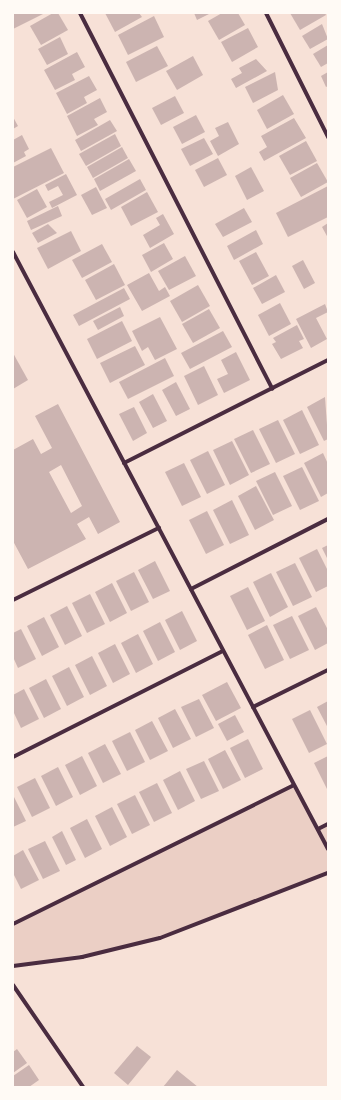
<!DOCTYPE html>
<html>
<head>
<meta charset="utf-8">
<style>
	body { margin:0 }
	#map { position:relative; width:341px; height:1100px; overflow:hidden; background:#f7e1d7; font-family:Spectral,serif }
	div>[style] { position:absolute }
	.green>* { inset:0; background:#ebcfc5 }
	.building>* { inset:0; background:#ccb4b1 }
	.minor>* { height:4px; margin:-2px; padding:0 2px; transform-origin:2px; border-radius:2px; background:#4a2c40 }
	span { translate:-50% -50%; white-space:nowrap; text-align:center; line-height:1.15; -webkit-text-stroke:3px #fffaf5; paint-order:stroke }
	.frame { position:absolute; inset:0; border:14px solid #fffaf5; pointer-events:none }
</style>
</head>
<body>
<div id="map">
	<div class="green">
		<div style="clip-path:polygon(294px 785px,317px 829px,328px 824px,328px 873px,225px 915px,125px 947px,13px 966px,13px 924px)"></div>
	</div>
	<div class="building">
		<div style="clip-path:polygon(13px 13px,45px 13px,13px 29px)"></div>
		<div style="clip-path:polygon(53px 13px,58px 13px,68px 30px,41px 45px,30px 26px)"></div>
		<div style="clip-path:polygon(105px 13px,139px 13px,142px 17px,115px 32px)"></div>
		<div style="clip-path:polygon(194px 13px,211px 13px,197px 20px)"></div>
		<div style="clip-path:polygon(222px 13px,238px 13px,245px 25px,219px 40px,208px 21px)"></div>
		<div style="clip-path:polygon(290px 13px,325px 13px,326px 15px,300px 30px)"></div>
		<div style="clip-path:polygon(154px 16px,164px 37px,128px 55px,118px 35px)"></div>
		<div style="clip-path:polygon(322px 24px,328px 39px,310px 49px,302px 36px)"></div>
		<div style="clip-path:polygon(248px 28px,258px 47px,232px 62px,221px 42px)"></div>
		<div style="clip-path:polygon(60px 37px,68px 54px,47px 65px,38px 49px)"></div>
		<div style="clip-path:polygon(328px 45px,328px 63px,321px 67px,313px 54px)"></div>
		<div style="clip-path:polygon(157px 46px,168px 66px,136px 82px,126px 62px)"></div>
		<div style="clip-path:polygon(77px 52px,85px 67px,72px 74px,75px 80px,55px 90px,44px 70px)"></div>
		<div style="clip-path:polygon(193px 56px,203px 75px,177px 90px,166px 71px)"></div>
		<div style="clip-path:polygon(256px 59px,267px 71px,236px 88px,231px 79px,242px 73px,239px 68px)"></div>
		<div style="clip-path:polygon(275px 72px,278px 90px,253px 103px,245px 87px)"></div>
		<div style="clip-path:polygon(328px 72px,328px 86px,326px 87px,321px 76px)"></div>
		<div style="clip-path:polygon(89px 76px,97px 90px,84px 97px,87px 103px,67px 114px,56px 93px)"></div>
		<div style="clip-path:polygon(283px 95px,294px 114px,267px 129px,257px 110px)"></div>
		<div style="clip-path:polygon(175px 96px,184px 113px,161px 125px,152px 108px)"></div>
		<div style="clip-path:polygon(100px 98px,107px 112px,94px 119px,98px 125px,77px 136px,67px 116px)"></div>
		<div style="clip-path:polygon(196px 115px,205px 132px,182px 144px,173px 127px)"></div>
		<div style="clip-path:polygon(13px 117px,18px 126px,13px 129px)"></div>
		<div style="clip-path:polygon(294px 118px,306px 138px,264px 161px,259px 152px,267px 147px,261px 136px)"></div>
		<div style="clip-path:polygon(110px 120px,117px 131px,81px 151px,75px 140px)"></div>
		<div style="clip-path:polygon(228px 122px,239px 144px,218px 156px,210px 141px,219px 136px,215px 128px)"></div>
		<div style="clip-path:polygon(115px 134px,121px 146px,86px 166px,79px 154px)"></div>
		<div style="clip-path:polygon(22px 135px,29px 149px,24px 152px,26px 156px,13px 163px,13px 140px)"></div>
		<div style="clip-path:polygon(204px 138px,213px 154px,190px 166px,181px 149px)"></div>
		<div style="clip-path:polygon(306px 141px,317px 161px,290px 175px,279px 156px)"></div>
		<div style="clip-path:polygon(122px 147px,128px 158px,93px 178px,87px 167px)"></div>
		<div style="clip-path:polygon(51px 148px,64px 173px,13px 199px,13px 167px)"></div>
		<div style="clip-path:polygon(218px 158px,227px 175px,204px 187px,195px 170px)"></div>
		<div style="clip-path:polygon(129px 159px,136px 171px,100px 191px,94px 179px)"></div>
		<div style="clip-path:polygon(317px 163px,328px 182px,301px 197px,290px 178px)"></div>
		<div style="clip-path:polygon(251px 167px,264px 191px,247px 200px,235px 176px)"></div>
		<div style="clip-path:polygon(66px 174px,77px 195px,52px 208px,49px 202px,63px 195px,58px 186px,48px 191px,45px 185px)"></div>
		<div style="clip-path:polygon(140px 179px,146px 190px,111px 210px,105px 199px)"></div>
		<div style="clip-path:polygon(328px 186px,328px 217px,288px 237px,276px 213px)"></div>
		<div style="clip-path:polygon(96px 187px,107px 208px,92px 215px,81px 195px)"></div>
		<div style="clip-path:polygon(37px 189px,47px 207px,27px 218px,17px 200px)"></div>
		<div style="clip-path:polygon(147px 192px,158px 212px,131px 226px,121px 207px)"></div>
		<div style="clip-path:polygon(58px 206px,62px 216px,31px 230px,27px 221px)"></div>
		<div style="clip-path:polygon(244px 208px,252px 222px,223px 237px,215px 224px)"></div>
		<div style="clip-path:polygon(163px 214px,174px 234px,150px 248px,143px 235px,160px 225px,156px 218px)"></div>
		<div style="clip-path:polygon(328px 223px,328px 238px,322px 227px)"></div>
		<div style="clip-path:polygon(48px 224px,57px 233px,38px 243px,32px 233px)"></div>
		<div style="clip-path:polygon(256px 230px,263px 244px,234px 260px,227px 246px)"></div>
		<div style="clip-path:polygon(71px 231px,81px 251px,48px 269px,37px 248px)"></div>
		<div style="clip-path:polygon(164px 243px,173px 259px,151px 272px,142px 255px)"></div>
		<div style="clip-path:polygon(102px 244px,112px 262px,82px 278px,72px 260px)"></div>
		<div style="clip-path:polygon(256px 252px,269px 276px,252px 285px,239px 261px)"></div>
		<div style="clip-path:polygon(185px 256px,196px 276px,169px 290px,158px 271px)"></div>
		<div style="clip-path:polygon(303px 260px,315px 283px,304px 289px,292px 266px)"></div>
		<div style="clip-path:polygon(114px 264px,125px 285px,96px 300px,85px 280px)"></div>
		<div style="clip-path:polygon(149px 273px,159px 291px,165px 287px,170px 296px,142px 311px,127px 285px)"></div>
		<div style="clip-path:polygon(276px 275px,285px 292px,262px 304px,253px 288px)"></div>
		<div style="clip-path:polygon(198px 285px,210px 306px,182px 322px,170px 301px)"></div>
		<div style="clip-path:polygon(124px 288px,130px 299px,79px 326px,73px 315px)"></div>
		<div style="clip-path:polygon(280px 303px,291px 324px,269px 336px,258px 315px)"></div>
		<div style="clip-path:polygon(325px 304px,328px 312px,316px 318px,327px 339px,311px 348px,296px 319px)"></div>
		<div style="clip-path:polygon(120px 307px,124px 316px,98px 330px,93px 321px)"></div>
		<div style="clip-path:polygon(209px 309px,220px 328px,193px 343px,182px 324px)"></div>
		<div style="clip-path:polygon(160px 317px,177px 349px,155px 360px,148px 347px,142px 351px,132px 331px)"></div>
		<div style="clip-path:polygon(122px 321px,132px 341px,97px 359px,87px 339px)"></div>
		<div style="clip-path:polygon(297px 325px,304px 339px,299px 341px,303px 348px,281px 359px,272px 344px,276px 342px,273px 338px)"></div>
		<div style="clip-path:polygon(223px 331px,232px 347px,190px 369px,181px 353px)"></div>
		<div style="clip-path:polygon(135px 346px,145px 365px,110px 383px,100px 363px)"></div>
		<div style="clip-path:polygon(236px 352px,250px 380px,224px 393px,217px 379px,228px 374px,221px 360px)"></div>
		<div style="clip-path:polygon(13px 353px,28px 380px,13px 389px)"></div>
		<div style="clip-path:polygon(165px 358px,174px 376px,128px 399px,119px 382px)"></div>
		<div style="clip-path:polygon(204px 366px,218px 395px,198px 405px,184px 376px)"></div>
		<div style="clip-path:polygon(176px 382px,190px 409px,176px 416px,162px 390px)"></div>
		<div style="clip-path:polygon(153px 394px,167px 421px,153px 428px,139px 402px)"></div>
		<div style="clip-path:polygon(325px 397px,328px 439px,324px 441px,307px 407px)"></div>
		<div style="clip-path:polygon(evenodd,58px 404px,120px 522px,98px 534px,89px 517px,77px 524px,86px 539px,28px 569px,13px 541px,13px 450px,33px 439px,41px 454px,52px 448px,35px 416px,58px 404px,61px 465px,82px 506px,71px 513px,49px 472px,61px 465px)"></div>
		<div style="clip-path:polygon(134px 407px,147px 433px,133px 441px,119px 414px)"></div>
		<div style="clip-path:polygon(302px 410px,319px 445px,300px 454px,283px 420px)"></div>
		<div style="clip-path:polygon(278px 420px,295px 454px,276px 463px,259px 429px)"></div>
		<div style="clip-path:polygon(253px 430px,270px 464px,251px 473px,234px 439px)"></div>
		<div style="clip-path:polygon(232px 441px,249px 475px,230px 485px,213px 450px)"></div>
		<div style="clip-path:polygon(208px 451px,225px 485px,207px 494px,190px 460px)"></div>
		<div style="clip-path:polygon(323px 453px,328px 464px,328px 493px,321px 497px,304px 463px)"></div>
		<div style="clip-path:polygon(184px 463px,201px 497px,182px 506px,165px 472px)"></div>
		<div style="clip-path:polygon(302px 467px,319px 501px,300px 510px,283px 476px)"></div>
		<div style="clip-path:polygon(275px 472px,292px 506px,273px 515px,256px 481px)"></div>
		<div style="clip-path:polygon(256px 486px,274px 520px,255px 530px,238px 496px)"></div>
		<div style="clip-path:polygon(232px 500px,249px 535px,230px 544px,213px 510px)"></div>
		<div style="clip-path:polygon(207px 511px,224px 545px,206px 554px,189px 520px)"></div>
		<div style="clip-path:polygon(328px 545px,328px 560px,322px 548px)"></div>
		<div style="clip-path:polygon(317px 549px,328px 571px,328px 586px,316px 592px,299px 558px)"></div>
		<div style="clip-path:polygon(155px 561px,170px 591px,153px 599px,138px 570px)"></div>
		<div style="clip-path:polygon(295px 563px,312px 597px,293px 606px,276px 572px)"></div>
		<div style="clip-path:polygon(134px 572px,149px 602px,131px 611px,116px 581px)"></div>
		<div style="clip-path:polygon(271px 573px,288px 607px,270px 617px,253px 582px)"></div>
		<div style="clip-path:polygon(112px 583px,127px 613px,110px 622px,95px 592px)"></div>
		<div style="clip-path:polygon(248px 587px,265px 621px,247px 630px,230px 596px)"></div>
		<div style="clip-path:polygon(90px 594px,105px 624px,87px 633px,72px 603px)"></div>
		<div style="clip-path:polygon(67px 606px,82px 636px,65px 645px,50px 615px)"></div>
		<div style="clip-path:polygon(316px 607px,328px 630px,328px 643px,315px 650px,298px 616px)"></div>
		<div style="clip-path:polygon(182px 611px,197px 641px,180px 650px,165px 620px)"></div>
		<div style="clip-path:polygon(292px 616px,309px 650px,290px 659px,273px 625px)"></div>
		<div style="clip-path:polygon(44px 617px,59px 647px,42px 656px,27px 626px)"></div>
		<div style="clip-path:polygon(160px 622px,175px 652px,158px 661px,143px 631px)"></div>
		<div style="clip-path:polygon(267px 625px,284px 660px,265px 669px,248px 635px)"></div>
		<div style="clip-path:polygon(21px 629px,36px 659px,18px 668px,13px 657px,13px 633px)"></div>
		<div style="clip-path:polygon(138px 634px,153px 664px,136px 673px,121px 643px)"></div>
		<div style="clip-path:polygon(115px 644px,130px 674px,113px 683px,98px 653px)"></div>
		<div style="clip-path:polygon(92px 656px,107px 686px,90px 695px,75px 665px)"></div>
		<div style="clip-path:polygon(69px 667px,84px 697px,67px 706px,52px 676px)"></div>
		<div style="clip-path:polygon(46px 679px,61px 709px,44px 718px,29px 688px)"></div>
		<div style="clip-path:polygon(227px 682px,241px 708px,216px 721px,202px 695px)"></div>
		<div style="clip-path:polygon(24px 689px,39px 719px,21px 728px,13px 711px,13px 695px)"></div>
		<div style="clip-path:polygon(199px 699px,214px 728px,196px 737px,181px 707px)"></div>
		<div style="clip-path:polygon(328px 701px,328px 728px,317px 707px)"></div>
		<div style="clip-path:polygon(175px 709px,191px 739px,173px 748px,158px 718px)"></div>
		<div style="clip-path:polygon(310px 710px,327px 744px,309px 753px,292px 719px)"></div>
		<div style="clip-path:polygon(235px 715px,244px 732px,227px 741px,218px 724px)"></div>
		<div style="clip-path:polygon(152px 721px,168px 751px,150px 760px,135px 730px)"></div>
		<div style="clip-path:polygon(130px 732px,145px 762px,127px 771px,112px 741px)"></div>
		<div style="clip-path:polygon(248px 739px,263px 769px,245px 778px,230px 748px)"></div>
		<div style="clip-path:polygon(105px 744px,121px 774px,103px 783px,88px 753px)"></div>
		<div style="clip-path:polygon(225px 750px,241px 780px,223px 789px,208px 759px)"></div>
		<div style="clip-path:polygon(82px 756px,97px 786px,80px 795px,65px 765px)"></div>
		<div style="clip-path:polygon(328px 756px,328px 791px,314px 763px)"></div>
		<div style="clip-path:polygon(204px 761px,219px 791px,201px 799px,186px 769px)"></div>
		<div style="clip-path:polygon(58px 767px,73px 797px,56px 806px,41px 776px)"></div>
		<div style="clip-path:polygon(180px 771px,195px 801px,178px 810px,163px 780px)"></div>
		<div style="clip-path:polygon(35px 778px,50px 808px,32px 817px,17px 787px)"></div>
		<div style="clip-path:polygon(157px 783px,172px 813px,154px 822px,139px 792px)"></div>
		<div style="clip-path:polygon(13px 795px,26px 821px,13px 827px)"></div>
		<div style="clip-path:polygon(135px 795px,150px 825px,132px 834px,117px 804px)"></div>
		<div style="clip-path:polygon(112px 807px,127px 837px,110px 846px,95px 816px)"></div>
		<div style="clip-path:polygon(87px 819px,102px 849px,85px 858px,70px 828px)"></div>
		<div style="clip-path:polygon(62px 831px,76px 860px,66px 865px,52px 837px)"></div>
		<div style="clip-path:polygon(45px 841px,60px 871px,43px 879px,28px 849px)"></div>
		<div style="clip-path:polygon(23px 850px,39px 880px,21px 889px,13px 873px,13px 856px)"></div>
		<div style="clip-path:polygon(137px 1046px,151px 1057px,128px 1085px,114px 1073px)"></div>
		<div style="clip-path:polygon(17px 1049px,27px 1063px,13px 1073px,13px 1052px)"></div>
		<div style="clip-path:polygon(29px 1065px,39px 1080px,29px 1087px,13px 1087px,13px 1076px)"></div>
		<div style="clip-path:polygon(177px 1070px,198px 1087px,163px 1087px)"></div>
	</div>
	<div class="minor">
		<div style="left:80px;top:13px;width:422px;rotate:62.9deg"></div>
		<div style="left:266px;top:13px;width:139px;rotate:63.4deg"></div>
		<div style="left:13px;top:252px;width:675px;rotate:62.18deg"></div>
		<div style="left:124px;top:463px;width:229px;rotate:-26.8deg"></div>
		<div style="left:191px;top:589px;width:154px;rotate:-27.1deg"></div>
		<div style="left:13px;top:600px;width:163px;rotate:-26.3deg"></div>
		<div style="left:253px;top:707px;width:84px;rotate:-26.3deg"></div>
		<div style="left:13px;top:757px;width:235px;rotate:-26.8deg"></div>
		<div style="left:318px;top:829px;width:11px;rotate:-27deg"></div>
		<div style="left:13px;top:924px;width:313px;rotate:-26.3deg"></div>
		<div style="left:13px;top:966px;width:70px;rotate:-7.4deg"></div>
		<div style="left:82px;top:957px;width:80px;rotate:-13.7deg"></div>
		<div style="left:160px;top:938px;width:180px;rotate:-21.2deg"></div>
		<div style="left:13px;top:985px;width:124px;rotate:55.5deg"></div>
	</div>
	<div class="frame"></div>
</div>
</body>
</html>
